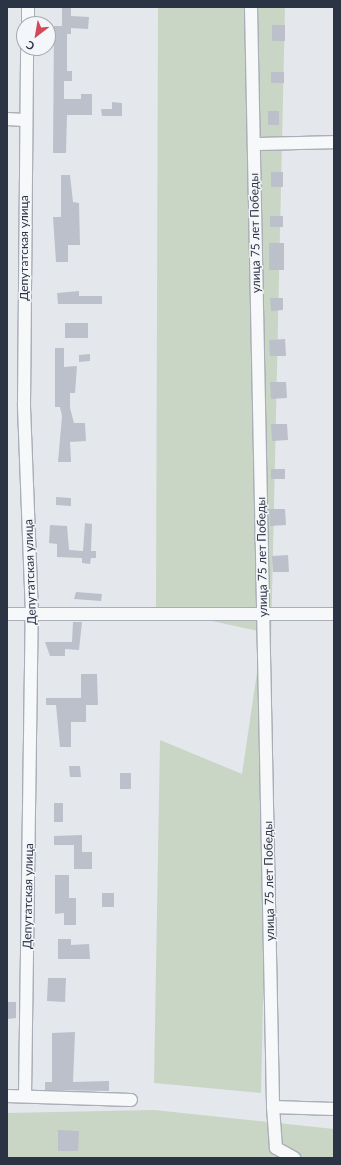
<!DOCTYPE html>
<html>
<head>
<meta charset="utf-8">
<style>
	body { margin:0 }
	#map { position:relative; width:341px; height:1165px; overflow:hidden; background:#e4e7ec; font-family:Lato,sans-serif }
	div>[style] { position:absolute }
	.green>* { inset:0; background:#c9d6c5 }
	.building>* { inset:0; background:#bbc0ca }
	.roads { filter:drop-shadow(1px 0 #a9aeb7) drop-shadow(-1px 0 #a9aeb7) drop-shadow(0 1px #a9aeb7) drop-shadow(0 -1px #a9aeb7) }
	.minor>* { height:12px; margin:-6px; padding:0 6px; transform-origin:6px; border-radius:6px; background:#f7f8fa }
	span { translate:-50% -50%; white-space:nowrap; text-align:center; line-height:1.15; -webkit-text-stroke:3px #f4f6f9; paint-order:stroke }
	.street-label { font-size:12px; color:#2b3445 }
	.frame { position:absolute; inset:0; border:8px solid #2b3445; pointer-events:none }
	.north { position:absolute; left:16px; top:16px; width:40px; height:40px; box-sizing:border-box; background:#f4f6f9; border:1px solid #a4a8b1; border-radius:50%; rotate:211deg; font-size:11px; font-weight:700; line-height:16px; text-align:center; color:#2b3445 }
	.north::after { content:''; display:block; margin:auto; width:14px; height:18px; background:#d1495b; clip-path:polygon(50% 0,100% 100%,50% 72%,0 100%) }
</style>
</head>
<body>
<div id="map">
	<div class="green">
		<div style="clip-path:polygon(158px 7px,285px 7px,261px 1093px,154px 1083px,160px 740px,242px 774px,263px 632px,156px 609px)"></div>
		<div style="clip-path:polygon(154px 1110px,334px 1129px,334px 1158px,7px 1158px,7px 1113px)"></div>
	</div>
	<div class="building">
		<div style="clip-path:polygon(62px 7px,71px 7px,71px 16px,89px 17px,88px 29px,71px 28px,71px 34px,67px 34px,67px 71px,72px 71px,72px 81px,64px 81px,64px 99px,81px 99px,81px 94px,92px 94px,92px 115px,67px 115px,66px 153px,53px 153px,54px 26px,62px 26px)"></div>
		<div style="clip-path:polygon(272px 25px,285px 25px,285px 41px,272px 41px)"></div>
		<div style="clip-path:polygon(271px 72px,284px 72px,284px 83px,271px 83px)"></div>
		<div style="clip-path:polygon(112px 102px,122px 103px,122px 116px,102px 116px,101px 109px,112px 109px)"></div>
		<div style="clip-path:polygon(268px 111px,279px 111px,279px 125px,268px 125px)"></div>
		<div style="clip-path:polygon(271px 172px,283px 172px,283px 187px,271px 187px)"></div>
		<div style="clip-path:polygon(61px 175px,70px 175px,73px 202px,79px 203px,80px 245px,68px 245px,68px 262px,56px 262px,53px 217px,61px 217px)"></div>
		<div style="clip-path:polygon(270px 216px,283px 216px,283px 227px,270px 227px)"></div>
		<div style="clip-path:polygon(269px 243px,284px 243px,284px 270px,269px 270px)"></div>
		<div style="clip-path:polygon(79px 291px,79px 296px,102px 296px,102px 304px,58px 304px,57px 293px)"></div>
		<div style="clip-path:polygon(270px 298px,283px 298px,283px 310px,271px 311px)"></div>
		<div style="clip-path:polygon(65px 323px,88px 323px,88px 338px,65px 338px)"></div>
		<div style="clip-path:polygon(285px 339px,286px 356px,270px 356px,269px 340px)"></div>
		<div style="clip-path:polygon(55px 348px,64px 348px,64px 367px,77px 366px,75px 393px,70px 393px,70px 408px,74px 423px,85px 423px,86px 441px,70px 442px,71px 462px,58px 462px,62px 416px,60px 407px,55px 407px)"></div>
		<div style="clip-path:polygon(90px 354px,90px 361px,79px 362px,79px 355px)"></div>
		<div style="clip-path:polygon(270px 382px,286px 382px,287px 398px,271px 399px)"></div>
		<div style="clip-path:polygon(271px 424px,287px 424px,288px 440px,272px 441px)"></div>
		<div style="clip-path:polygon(271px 469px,285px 469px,285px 479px,271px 479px)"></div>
		<div style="clip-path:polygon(56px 497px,71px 498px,71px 506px,56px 505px)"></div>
		<div style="clip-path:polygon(269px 509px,285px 509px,286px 525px,270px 526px)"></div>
		<div style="clip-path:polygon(85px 523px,92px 524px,91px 551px,96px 551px,96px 558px,91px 558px,90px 564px,82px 563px,82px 558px,57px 557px,57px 544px,49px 543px,50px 525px,67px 526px,69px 550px,83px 551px)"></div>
		<div style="clip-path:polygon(288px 555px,289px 572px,273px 572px,272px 556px)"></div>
		<div style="clip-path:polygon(76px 592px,102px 594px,101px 601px,74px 599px)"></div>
		<div style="clip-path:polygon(73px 622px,82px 622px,79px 650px,65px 649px,65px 656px,50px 656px,45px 642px,72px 642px)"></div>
		<div style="clip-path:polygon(81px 674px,97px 674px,98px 705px,86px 705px,86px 722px,71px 722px,71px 747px,60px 747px,56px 705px,46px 705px,46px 698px,81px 698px)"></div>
		<div style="clip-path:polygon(69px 766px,80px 766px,81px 777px,70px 777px)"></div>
		<div style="clip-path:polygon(120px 773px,131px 773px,131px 789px,120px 789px)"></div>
		<div style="clip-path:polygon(54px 803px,63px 803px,63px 822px,54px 822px)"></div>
		<div style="clip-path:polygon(82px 835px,82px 852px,92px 852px,92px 869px,74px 869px,74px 845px,54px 845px,54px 836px)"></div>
		<div style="clip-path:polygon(55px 875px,69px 875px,69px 898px,76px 898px,76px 925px,64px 925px,64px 913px,55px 914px)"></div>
		<div style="clip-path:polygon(102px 893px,114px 893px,114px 907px,102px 907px)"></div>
		<div style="clip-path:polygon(58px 939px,71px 939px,71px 945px,89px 944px,90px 959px,58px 959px)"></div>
		<div style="clip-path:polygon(48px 978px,66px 978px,65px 1002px,47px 1001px)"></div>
		<div style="clip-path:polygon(7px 1002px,16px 1002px,16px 1018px,7px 1019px)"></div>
		<div style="clip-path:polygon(75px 1032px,73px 1082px,109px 1081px,109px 1091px,45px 1090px,45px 1082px,52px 1082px,52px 1033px)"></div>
		<div style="clip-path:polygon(58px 1130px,79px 1131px,78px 1151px,58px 1151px)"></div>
	</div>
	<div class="roads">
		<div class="minor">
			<div style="left:251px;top:7px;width:1100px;rotate:88.85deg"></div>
			<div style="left:273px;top:1107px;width:41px;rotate:85.8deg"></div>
			<div style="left:276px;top:1148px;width:21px;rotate:29deg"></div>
			<div style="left:28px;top:24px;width:17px;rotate:-90deg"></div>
			<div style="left:7px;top:119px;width:17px;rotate:3deg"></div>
			<div style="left:254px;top:144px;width:80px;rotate:-1.4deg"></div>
			<div style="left:7px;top:614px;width:327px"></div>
			<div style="left:7px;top:1096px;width:124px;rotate:1.8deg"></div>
			<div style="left:25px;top:1096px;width:481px;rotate:-89.2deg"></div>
			<div style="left:32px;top:615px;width:211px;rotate:-92.2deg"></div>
			<div style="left:24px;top:404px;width:356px;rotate:-89.5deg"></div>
			<div style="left:273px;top:1107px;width:61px;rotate:1.9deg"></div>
		</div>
	</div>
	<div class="street-label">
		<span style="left:255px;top:233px;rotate:-91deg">улица 75 лет Победы</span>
		<span style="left:24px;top:248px;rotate:-90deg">Депутатская улица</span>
		<span style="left:262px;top:557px;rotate:-91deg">улица 75 лет Победы</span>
		<span style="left:30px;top:572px;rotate:-92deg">Депутатская улица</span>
		<span style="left:269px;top:881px;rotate:-91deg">улица 75 лет Победы</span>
		<span style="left:28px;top:896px;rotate:-89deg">Депутатская улица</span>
	</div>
	<div class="frame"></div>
	<div class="north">С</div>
</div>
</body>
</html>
